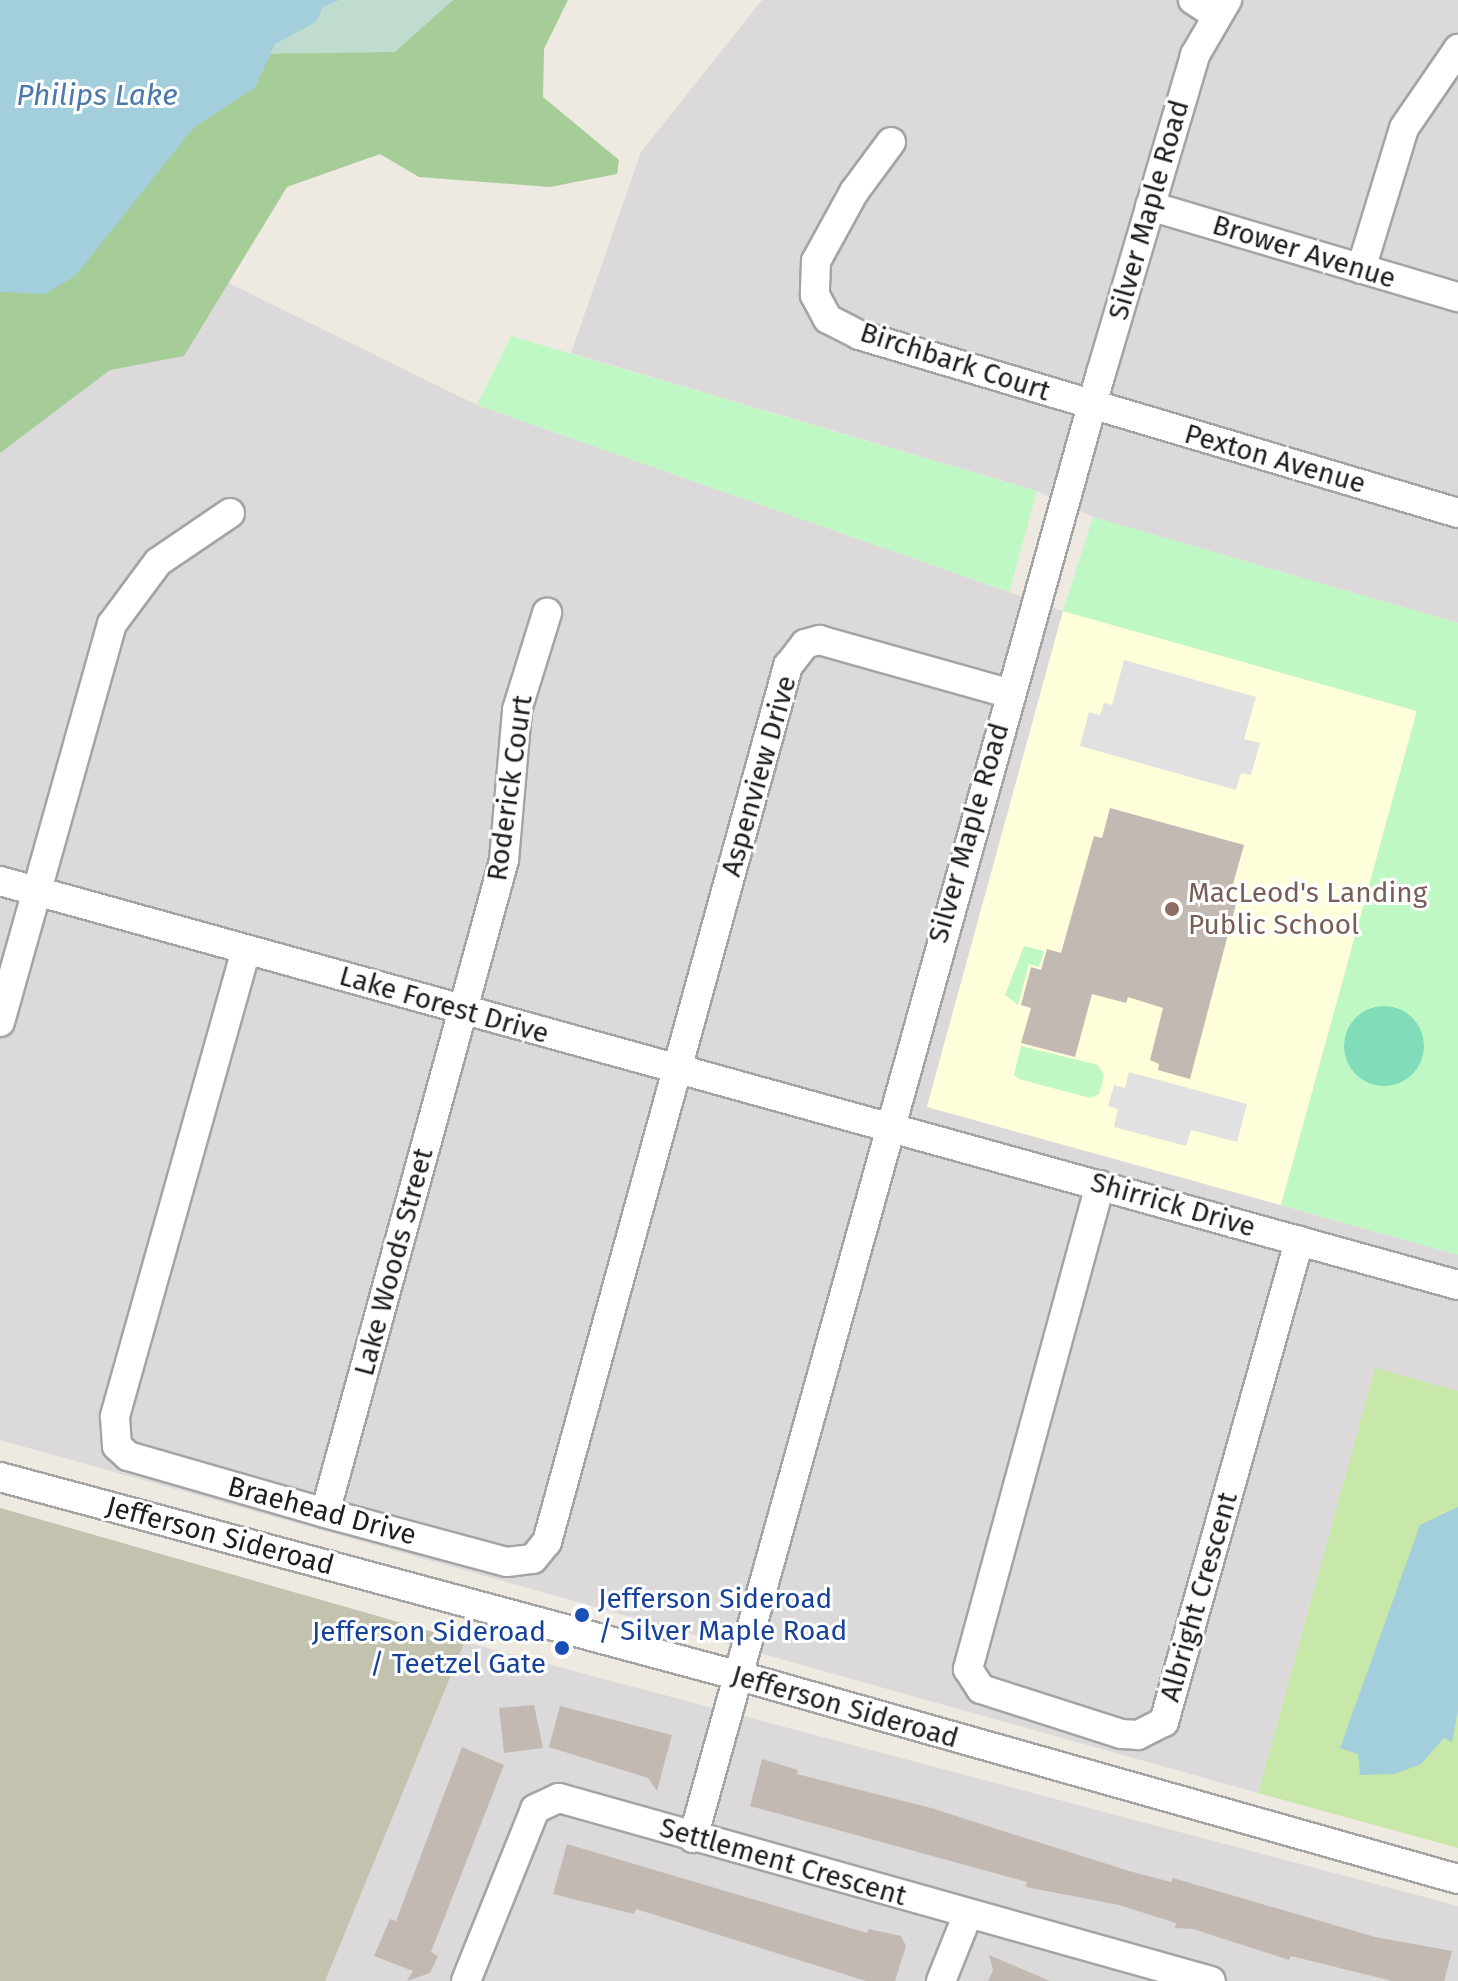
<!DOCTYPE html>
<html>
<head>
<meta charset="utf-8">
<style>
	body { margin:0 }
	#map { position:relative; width:1458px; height:1981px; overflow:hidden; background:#eeeae2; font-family:"Fira Sans",sans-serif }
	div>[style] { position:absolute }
	.residential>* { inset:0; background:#dbd9d9 }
	.education>* { inset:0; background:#fefedb }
	.construction>* { inset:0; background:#c2c2ae }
	.grass>* { inset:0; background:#c7e8a8 }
	.forest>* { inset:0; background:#a6cd98 }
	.wetland>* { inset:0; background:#bfdccf }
	.park>* { inset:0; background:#bff8c4 }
	.pitch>* { inset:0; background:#81dcba }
	.round { border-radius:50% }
	.parking>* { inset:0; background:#e1e1e1 }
	.water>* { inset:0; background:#a3cedb }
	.building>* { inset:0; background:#c2bab2 }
	.roads { filter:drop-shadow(2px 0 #a4a4a4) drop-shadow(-2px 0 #a4a4a4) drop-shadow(0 2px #a4a4a4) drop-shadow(0 -2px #a4a4a4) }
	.minor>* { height:28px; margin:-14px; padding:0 14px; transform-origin:14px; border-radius:14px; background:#fff }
	.dots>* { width:22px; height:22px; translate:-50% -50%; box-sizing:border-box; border:4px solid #fff; border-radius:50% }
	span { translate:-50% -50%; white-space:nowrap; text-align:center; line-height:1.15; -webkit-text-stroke:6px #fff; paint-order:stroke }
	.street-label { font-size:28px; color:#1d1d1d }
	.education-label { font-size:28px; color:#785e54 }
	.left { translate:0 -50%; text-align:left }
	.transit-label { font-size:28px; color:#164399 }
	.right { translate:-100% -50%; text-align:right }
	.water-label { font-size:30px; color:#4b79aa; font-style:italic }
</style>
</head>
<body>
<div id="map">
	<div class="residential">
		<div style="clip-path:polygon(762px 0,1458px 0,1458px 623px,1093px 517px,1037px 491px,571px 353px,641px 152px)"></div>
		<div style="clip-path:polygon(180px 259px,477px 405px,1063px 611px,927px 1106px,1458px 1255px,1458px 1391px,1375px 1369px,1258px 1793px,0 1440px,0 424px)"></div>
		<div style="clip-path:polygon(0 1508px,491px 1649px,1458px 1906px,1458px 1981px,0 1981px)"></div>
	</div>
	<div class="education">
		<div style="clip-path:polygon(1063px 611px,1417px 711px,1281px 1205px,927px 1107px)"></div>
	</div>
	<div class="construction">
		<div style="clip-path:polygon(0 1508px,465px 1641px,325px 1981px,0 1981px)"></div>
	</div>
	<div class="grass">
		<div style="clip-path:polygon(1375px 1368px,1458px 1391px,1458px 1848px,1258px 1793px)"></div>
	</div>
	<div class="forest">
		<div style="clip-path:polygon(311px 0,568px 0,544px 49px,543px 97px,619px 160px,617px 174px,550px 187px,419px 177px,380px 154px,287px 187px,184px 356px,110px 370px,0 453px,0 281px)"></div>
	</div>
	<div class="wetland">
		<div style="clip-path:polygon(311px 0,453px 0,395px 52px,253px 54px)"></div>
	</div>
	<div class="park">
		<div style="clip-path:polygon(511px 336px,1037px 491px,1009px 592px,477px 405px)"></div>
		<div style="clip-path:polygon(1093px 517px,1458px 623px,1458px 1255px,1281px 1205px,1417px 711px,1063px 611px)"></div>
		<div style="clip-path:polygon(1024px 946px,1044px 951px,1039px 967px,1029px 964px,1018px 1005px,1005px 995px)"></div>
		<div style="clip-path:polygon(1021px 1046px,1098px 1065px,1104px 1075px,1099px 1094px,1090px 1098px,1019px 1079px,1014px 1075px)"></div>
	</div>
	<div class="pitch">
		<div class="round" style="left:1344px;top:1006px;width:80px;height:80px"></div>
	</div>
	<div class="parking">
		<div style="clip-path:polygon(1124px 660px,1256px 697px,1244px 739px,1260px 743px,1251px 775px,1241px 773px,1236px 790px,1080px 746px,1089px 712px,1100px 715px,1104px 703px,1112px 705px)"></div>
		<div style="clip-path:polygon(1129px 1072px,1247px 1104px,1237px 1142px,1191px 1130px,1186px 1146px,1114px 1127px,1118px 1109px,1108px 1106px,1114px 1085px,1125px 1088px)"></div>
	</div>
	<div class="water">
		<div style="clip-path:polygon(0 0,339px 0,323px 7px,316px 22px,275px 44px,255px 88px,194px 127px,75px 276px,45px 294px,0 292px)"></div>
		<div style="clip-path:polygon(1458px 1507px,1458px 1710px,1452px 1742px,1444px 1738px,1421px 1764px,1395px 1774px,1360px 1775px,1358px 1754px,1340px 1748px,1420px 1525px)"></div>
	</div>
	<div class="building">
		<div style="clip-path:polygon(1110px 808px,1244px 845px,1228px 902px,1236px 904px,1190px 1079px,1158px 1070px,1159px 1064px,1150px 1060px,1163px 1008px,1128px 997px,1126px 1003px,1092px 994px,1075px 1057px,1021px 1043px,1031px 1008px,1021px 1005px,1031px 967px,1041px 970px,1047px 949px,1061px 953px,1094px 836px,1102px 838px)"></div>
		<div style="clip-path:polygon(534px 1705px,543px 1748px,504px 1753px,499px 1708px)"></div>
		<div style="clip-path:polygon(560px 1706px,672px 1735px,657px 1791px,648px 1778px,549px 1747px)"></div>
		<div style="clip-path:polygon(462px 1747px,504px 1765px,431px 1952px,438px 1956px,430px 1973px,407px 1981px,413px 1971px,374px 1956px,390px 1919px,396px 1921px)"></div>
		<div style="clip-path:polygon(762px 1759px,798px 1770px,797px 1774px,931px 1808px,1129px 1871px,1171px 1882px,1173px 1878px,1375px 1937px,1452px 1951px,1444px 1981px,1392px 1981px,1291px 1956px,1289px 1960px,1193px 1929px,1175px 1928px,1176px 1923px,1119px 1905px,1026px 1887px,1027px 1882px,750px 1806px)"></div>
		<div style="clip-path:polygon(567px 1844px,867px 1933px,869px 1929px,901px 1936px,906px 1946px,895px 1981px,866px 1981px,636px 1909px,634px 1914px,553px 1894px)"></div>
		<div style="clip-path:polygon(989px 1955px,1050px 1981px,988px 1981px,993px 1970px)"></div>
	</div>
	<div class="roads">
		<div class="minor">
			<div style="left:1193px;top:0;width:27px;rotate:33deg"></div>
			<div style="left:891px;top:142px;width:62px;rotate:126.5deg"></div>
			<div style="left:854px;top:192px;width:79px;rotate:118.8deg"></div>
			<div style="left:816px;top:261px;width:34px;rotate:92deg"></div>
			<div style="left:815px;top:295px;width:27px;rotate:62deg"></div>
			<div style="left:828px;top:319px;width:35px;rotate:27deg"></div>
			<div style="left:859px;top:335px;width:625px;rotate:16.55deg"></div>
			<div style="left:1150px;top:206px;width:321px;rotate:16.5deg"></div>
			<div style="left:1361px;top:269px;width:147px;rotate:-73deg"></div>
			<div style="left:1404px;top:128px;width:96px;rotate:-55.6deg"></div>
			<div style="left:0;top:881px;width:1513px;rotate:15.49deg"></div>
			<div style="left:246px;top:950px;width:485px;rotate:105.7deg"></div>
			<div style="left:115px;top:1417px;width:29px;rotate:86deg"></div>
			<div style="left:117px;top:1446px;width:15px;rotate:42deg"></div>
			<div style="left:128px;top:1456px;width:205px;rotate:16.1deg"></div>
			<div style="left:325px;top:1513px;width:188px;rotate:15.1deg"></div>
			<div style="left:507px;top:1562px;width:26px;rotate:-7deg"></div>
			<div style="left:533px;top:1559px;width:22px;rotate:-51deg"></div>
			<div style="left:547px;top:1542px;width:909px;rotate:-74.62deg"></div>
			<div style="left:788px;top:666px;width:28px;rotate:-52deg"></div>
			<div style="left:805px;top:644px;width:15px;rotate:-16deg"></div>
			<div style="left:819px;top:640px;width:196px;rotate:15.7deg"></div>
			<div style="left:0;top:1022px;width:413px;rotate:-74.3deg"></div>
			<div style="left:112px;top:624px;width:77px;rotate:-53.4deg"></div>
			<div style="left:158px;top:562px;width:87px;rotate:-34.2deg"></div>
			<div style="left:1100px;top:1185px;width:502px;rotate:105.26deg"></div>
			<div style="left:968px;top:1669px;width:24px;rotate:57deg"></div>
			<div style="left:981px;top:1689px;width:147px;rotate:17.8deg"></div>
			<div style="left:1121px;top:1734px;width:17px;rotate:3deg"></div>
			<div style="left:1138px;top:1735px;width:29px;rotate:-27deg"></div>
			<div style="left:1164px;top:1722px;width:500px;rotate:-74.3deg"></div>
			<div style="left:0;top:1477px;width:762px;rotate:15.06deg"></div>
			<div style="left:736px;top:1675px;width:750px;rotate:15.78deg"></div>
			<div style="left:325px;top:1513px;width:677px;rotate:-74.67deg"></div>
			<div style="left:504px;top:860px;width:151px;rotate:-85deg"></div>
			<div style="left:517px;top:710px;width:102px;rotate:-72.8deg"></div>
			<div style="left:693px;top:1838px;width:1521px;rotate:-74.44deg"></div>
			<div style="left:1101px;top:373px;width:332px;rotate:-73.5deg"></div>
			<div style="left:1195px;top:55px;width:64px;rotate:-59.8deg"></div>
			<div style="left:466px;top:1981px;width:185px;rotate:-68.1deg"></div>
			<div style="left:535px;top:1809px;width:26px;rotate:-25deg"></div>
			<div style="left:559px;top:1798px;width:677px;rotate:15.68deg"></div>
			<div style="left:941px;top:1981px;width:72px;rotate:-68.1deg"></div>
		</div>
	</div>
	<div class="dots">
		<div style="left:1172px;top:909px;background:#8d6e63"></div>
		<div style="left:582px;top:1615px;background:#1a4fb4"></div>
		<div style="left:562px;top:1648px;background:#1a4fb4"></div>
	</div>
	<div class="street-label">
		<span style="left:1149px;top:210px;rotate:-74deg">Silver Maple Road</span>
		<span style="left:1304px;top:252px;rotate:17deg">Brower Avenue</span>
		<span style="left:955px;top:362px;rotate:18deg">Birchbark Court</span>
		<span style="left:1275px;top:459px;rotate:16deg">Pexton Avenue</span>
		<span style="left:759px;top:776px;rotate:-74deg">Aspenview Drive</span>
		<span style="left:510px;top:788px;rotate:-82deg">Roderick Court</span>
		<span style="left:969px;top:833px;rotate:-74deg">Silver Maple Road</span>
		<span style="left:444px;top:1005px;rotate:16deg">Lake Forest Drive</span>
		<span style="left:1173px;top:1205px;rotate:16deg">Shirrick Drive</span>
		<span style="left:394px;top:1262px;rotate:-75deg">Lake Woods Street</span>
		<span style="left:322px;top:1511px;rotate:15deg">Braehead Drive</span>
		<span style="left:220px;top:1536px;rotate:15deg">Jefferson Sideroad</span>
		<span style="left:1199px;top:1597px;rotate:-74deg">Albright Crescent</span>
		<span style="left:845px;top:1707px;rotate:16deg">Jefferson Sideroad</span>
		<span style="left:783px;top:1862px;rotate:16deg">Settlement Crescent</span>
	</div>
	<div class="education-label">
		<span class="left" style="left:1188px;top:909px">MacLeod's Landing<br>Public School</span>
	</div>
	<div class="transit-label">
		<span class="left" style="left:598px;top:1615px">Jefferson Sideroad<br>/ Silver Maple Road</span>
		<span class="right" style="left:546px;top:1648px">Jefferson Sideroad<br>/ Teetzel Gate</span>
	</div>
	<div class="water-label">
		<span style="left:97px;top:95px">Philips Lake</span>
	</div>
</div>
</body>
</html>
